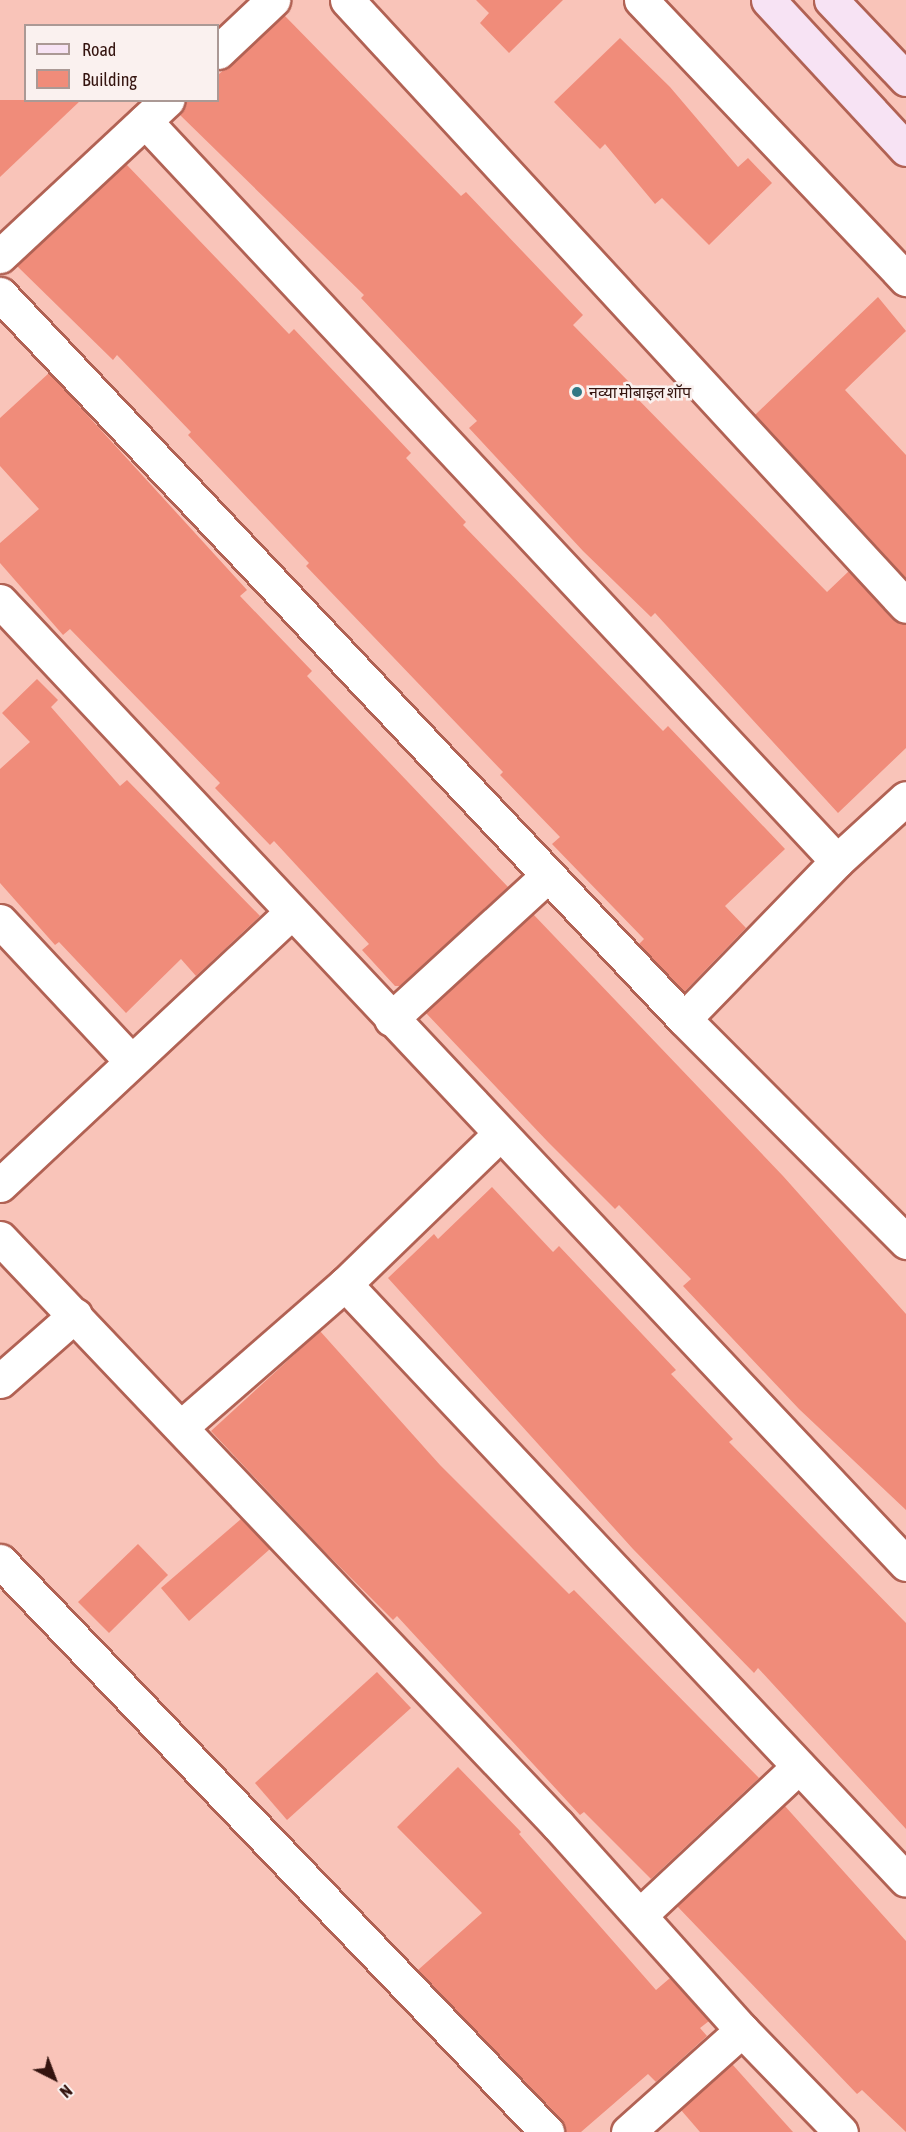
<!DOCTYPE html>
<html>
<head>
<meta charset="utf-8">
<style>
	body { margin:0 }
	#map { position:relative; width:906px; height:2132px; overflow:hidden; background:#f9c4b9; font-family:"Asap Condensed","Noto Sans Devanagari",sans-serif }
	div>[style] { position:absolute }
	.building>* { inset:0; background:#f08c7a }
	.roads { filter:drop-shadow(2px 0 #b16254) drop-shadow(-2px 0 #b16254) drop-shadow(0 2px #b16254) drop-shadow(0 -2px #b16254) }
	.street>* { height:33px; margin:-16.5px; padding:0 16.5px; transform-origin:16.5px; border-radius:16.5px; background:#fff }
	.secondary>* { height:33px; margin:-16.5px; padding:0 16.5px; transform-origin:16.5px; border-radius:16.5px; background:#f7e3f4 }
	.dots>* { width:16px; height:16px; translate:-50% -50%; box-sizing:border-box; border:3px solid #faf1ef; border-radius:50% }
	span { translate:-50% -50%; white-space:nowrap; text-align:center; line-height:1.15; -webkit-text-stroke:5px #faf1ef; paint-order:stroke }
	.poi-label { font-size:16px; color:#34140f }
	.left { translate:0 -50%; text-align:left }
	.legend { position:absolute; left:24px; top:24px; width:195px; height:78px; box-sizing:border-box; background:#faf1ef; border:2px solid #ab9995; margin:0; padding:8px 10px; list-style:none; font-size:18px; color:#34140f }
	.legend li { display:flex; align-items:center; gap:12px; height:30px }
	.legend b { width:30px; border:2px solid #ab9995 }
	.north { position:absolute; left:24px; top:2048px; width:60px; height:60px; -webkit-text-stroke:4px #faf1ef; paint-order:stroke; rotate:138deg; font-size:16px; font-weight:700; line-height:24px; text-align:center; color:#34140f }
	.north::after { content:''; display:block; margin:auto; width:21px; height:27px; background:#34140f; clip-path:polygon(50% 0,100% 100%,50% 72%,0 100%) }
</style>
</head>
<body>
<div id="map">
	<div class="building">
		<div style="clip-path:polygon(476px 0,563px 0,509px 53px,480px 23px,489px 13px)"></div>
		<div style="clip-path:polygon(284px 15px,461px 196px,466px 192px,583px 315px,573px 325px,630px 383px,626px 387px,827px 592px,849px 571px,892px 619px,906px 624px,906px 748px,838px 813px,655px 613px,651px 617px,583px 551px,469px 428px,477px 421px,361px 298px,364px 295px,179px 114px,185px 100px,218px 100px,218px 75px)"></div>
		<div style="clip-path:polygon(620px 38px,670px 87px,738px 167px,748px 158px,772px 183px,709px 245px,662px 198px,655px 204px,605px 144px,600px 149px,554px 102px)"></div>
		<div style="clip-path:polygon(0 100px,81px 100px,0 177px)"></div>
		<div style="clip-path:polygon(126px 164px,289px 334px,294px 329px,411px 453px,406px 458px,466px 522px,463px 525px,663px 731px,668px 726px,785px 849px,725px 906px,746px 928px,684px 992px,639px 944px,644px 939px,552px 844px,560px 837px,500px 775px,503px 772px,306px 566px,309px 563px,188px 435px,191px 432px,117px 355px,113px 360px,17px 266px)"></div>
		<div style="clip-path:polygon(878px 297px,906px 331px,845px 390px,906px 455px,906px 578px,755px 415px)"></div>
		<div style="clip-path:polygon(49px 373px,247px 590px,240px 596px,312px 671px,307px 676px,508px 887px,400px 986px,395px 986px,362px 950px,369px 944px,274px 841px,270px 845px,215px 788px,220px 783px,70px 629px,63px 635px,0 563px,0 543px,39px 509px,0 466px,0 418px)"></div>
		<div style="clip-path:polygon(37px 679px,58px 700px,51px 707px,120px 786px,127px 780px,260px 916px,196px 976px,181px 959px,126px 1013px,59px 942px,55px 945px,0 883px,0 769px,30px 742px,2px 713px)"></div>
		<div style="clip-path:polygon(533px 914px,783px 1176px,906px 1314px,906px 1510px,799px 1409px,683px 1286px,691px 1279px,619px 1205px,615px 1209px,548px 1142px,426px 1013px)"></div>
		<div style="clip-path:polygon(492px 1187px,553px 1252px,559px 1246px,676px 1370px,671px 1374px,733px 1439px,729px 1442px,906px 1623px,906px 1829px,758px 1668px,754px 1673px,633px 1549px,388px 1278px,434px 1234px,438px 1239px)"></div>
		<div style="clip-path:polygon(320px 1331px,440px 1465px,569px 1594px,574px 1590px,759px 1778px,651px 1879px,584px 1812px,580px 1815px,397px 1616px,393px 1620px,326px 1553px,211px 1431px)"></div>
		<div style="clip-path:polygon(241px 1519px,270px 1549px,189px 1621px,161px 1588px)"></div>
		<div style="clip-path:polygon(138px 1544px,168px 1575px,109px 1633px,78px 1602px)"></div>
		<div style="clip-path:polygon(377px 1672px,411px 1708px,287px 1820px,255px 1783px)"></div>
		<div style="clip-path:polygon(458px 1767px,521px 1832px,519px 1834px,656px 1990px,670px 1978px,709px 2021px,700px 2028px,707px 2036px,656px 2082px,648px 2074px,581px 2132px,565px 2132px,561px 2119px,418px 1970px,482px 1913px,397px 1827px)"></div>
		<div style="clip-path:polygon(784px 1805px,906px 1941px,906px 2132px,862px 2090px,857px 2094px,677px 1906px)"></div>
		<div style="clip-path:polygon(732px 2064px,793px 2132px,700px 2132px,681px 2110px)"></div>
	</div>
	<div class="roads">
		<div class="street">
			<div style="left:347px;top:0;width:824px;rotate:47.31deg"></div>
			<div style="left:641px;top:0;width:385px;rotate:46.5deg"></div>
			<div style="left:218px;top:52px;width:76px;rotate:-43.4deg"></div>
			<div style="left:145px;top:121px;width:1013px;rotate:46.92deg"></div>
			<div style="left:0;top:256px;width:229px;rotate:-43deg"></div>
			<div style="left:0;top:294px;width:997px;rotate:46.67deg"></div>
			<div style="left:684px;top:1019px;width:315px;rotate:45.1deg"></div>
			<div style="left:0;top:601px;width:1322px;rotate:46.75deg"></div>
			<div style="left:0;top:921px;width:192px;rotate:46.9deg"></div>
			<div style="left:391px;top:1019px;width:213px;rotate:-42.5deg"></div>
			<div style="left:684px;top:1019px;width:220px;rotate:-45.9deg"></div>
			<div style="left:837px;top:861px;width:93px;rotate:-42.4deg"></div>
			<div style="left:0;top:1185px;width:398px;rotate:-43.1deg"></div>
			<div style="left:0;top:1238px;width:810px;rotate:46.45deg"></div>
			<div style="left:558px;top:1825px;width:275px;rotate:48.1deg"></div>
			<div style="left:742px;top:2030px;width:142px;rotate:45.9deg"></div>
			<div style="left:345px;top:1284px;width:818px;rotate:46.73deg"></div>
			<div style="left:0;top:1381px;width:100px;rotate:-41.3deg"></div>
			<div style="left:181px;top:1427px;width:218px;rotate:-41.1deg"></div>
			<div style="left:345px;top:1284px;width:216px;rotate:-44.1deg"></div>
			<div style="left:0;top:1561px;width:791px;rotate:46.23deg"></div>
			<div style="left:640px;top:1915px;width:215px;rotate:-43.1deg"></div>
			<div style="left:628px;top:2132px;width:153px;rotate:-41.8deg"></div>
		</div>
		<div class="secondary">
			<div style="left:768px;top:0;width:203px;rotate:47.2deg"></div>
			<div style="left:831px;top:0;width:109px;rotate:46.5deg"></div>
		</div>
	</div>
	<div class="dots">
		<div style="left:577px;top:392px;background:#317784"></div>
	</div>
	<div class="poi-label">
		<span class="left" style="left:589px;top:392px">नव्या मोबाइल शॉप</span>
	</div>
	<ul class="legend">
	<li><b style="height:8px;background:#f7e3f4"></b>Road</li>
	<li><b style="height:16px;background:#f08c7a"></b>Building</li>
	</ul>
	<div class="north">N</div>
</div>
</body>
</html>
